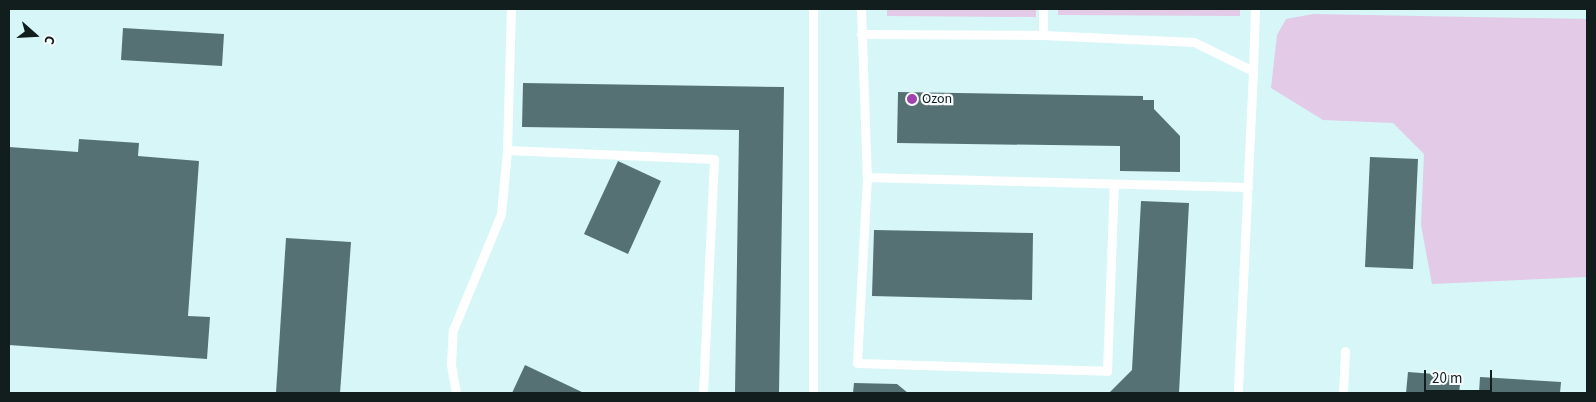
<!DOCTYPE html>
<html>
<head>
<meta charset="utf-8">
<style>
	body { margin:0 }
	#map { position:relative; width:1596px; height:402px; overflow:hidden; background:#d7f6f7; font-family:"Source Sans 3",sans-serif }
	div>[style] { position:absolute }
	.green>* { inset:0; background:#e3cae7 }
	.building>* { inset:0; background:#567173 }
	.service>* { height:9px; margin:-4.5px; padding:0 4.5px; transform-origin:4.5px; border-radius:4.5px; background:#fff }
	.dots>* { width:14px; height:14px; translate:-50% -50%; box-sizing:border-box; border:2px solid #f7fdfe; border-radius:50% }
	span { translate:-50% -50%; white-space:nowrap; text-align:center; line-height:1.15; -webkit-text-stroke:4.5px #f7fdfe; paint-order:stroke }
	.poi-label { font-size:14px; color:#121d1d }
	.left { translate:0 -50%; text-align:left }
	.frame { position:absolute; inset:0; border:10px solid #121d1d; pointer-events:none }
	.north { position:absolute; left:10px; top:10px; width:50px; height:50px; -webkit-text-stroke:4px #f7fdfe; paint-order:stroke; rotate:109deg; font-size:14px; font-weight:700; line-height:20px; text-align:center; color:#121d1d }
	.north::after { content:''; display:block; margin:auto; width:18px; height:22px; background:#121d1d; clip-path:polygon(50% 0,100% 100%,50% 72%,0 100%) }
	.scale { position:absolute; left:1424px; top:370px; width:68px; height:22px; box-sizing:border-box; border:2px solid #121d1d; border-top:0; padding-left:6px; font-size:15px; line-height:18px; white-space:nowrap; color:#121d1d; -webkit-text-stroke:4px #f7fdfe; paint-order:stroke }
</style>
</head>
<body>
<div id="map">
	<div class="green">
		<div style="clip-path:polygon(887px 9px,1036px 9px,1036px 17px,887px 16px)"></div>
		<div style="clip-path:polygon(1058px 9px,1240px 9px,1240px 16px,1058px 15px)"></div>
		<div style="clip-path:polygon(1313px 14px,1587px 19px,1587px 277px,1432px 284px,1421px 225px,1424px 154px,1393px 123px,1323px 120px,1271px 88px,1277px 35px,1286px 19px)"></div>
	</div>
	<div class="building">
		<div style="clip-path:polygon(123px 28px,224px 34px,222px 66px,121px 60px)"></div>
		<div style="clip-path:polygon(523px 83px,784px 87px,779px 393px,735px 393px,739px 130px,522px 127px)"></div>
		<div style="clip-path:polygon(898px 92px,1143px 96px,1143px 100px,1154px 100px,1154px 109px,1180px 136px,1180px 172px,1120px 171px,1120px 146px,897px 143px)"></div>
		<div style="clip-path:polygon(79px 139px,139px 143px,138px 156px,199px 161px,188px 316px,210px 317px,207px 359px,9px 345px,9px 147px,78px 152px)"></div>
		<div style="clip-path:polygon(1370px 157px,1418px 159px,1413px 269px,1365px 267px)"></div>
		<div style="clip-path:polygon(618px 161px,661px 181px,628px 254px,584px 234px)"></div>
		<div style="clip-path:polygon(1141px 201px,1189px 203px,1179px 393px,1109px 393px,1132px 370px)"></div>
		<div style="clip-path:polygon(874px 230px,1033px 233px,1032px 300px,872px 296px)"></div>
		<div style="clip-path:polygon(286px 238px,351px 242px,340px 393px,276px 393px)"></div>
		<div style="clip-path:polygon(525px 365px,584px 393px,512px 393px)"></div>
		<div style="clip-path:polygon(1408px 372px,1461px 376px,1459px 393px,1406px 393px)"></div>
		<div style="clip-path:polygon(1480px 377px,1561px 382px,1560px 393px,1479px 393px)"></div>
		<div style="clip-path:polygon(854px 383px,897px 384px,908px 393px,853px 393px)"></div>
	</div>
	<div class="service">
		<div style="left:861px;top:9px;width:168px;rotate:88deg"></div>
		<div style="left:867px;top:177px;width:186px;rotate:93.1deg"></div>
		<div style="left:857px;top:363px;width:250px;rotate:1.8deg"></div>
		<div style="left:1107px;top:371px;width:187px;rotate:-87.9deg"></div>
		<div style="left:1043px;top:9px;width:26px;rotate:90deg"></div>
		<div style="left:861px;top:34px;width:182px;rotate:0.3deg"></div>
		<div style="left:1043px;top:35px;width:151px;rotate:2.7deg"></div>
		<div style="left:1194px;top:42px;width:66px;rotate:26.2deg"></div>
		<div style="left:1253px;top:71px;width:322px;rotate:92.7deg"></div>
		<div style="left:1253px;top:71px;width:62px;rotate:-88.2deg"></div>
		<div style="left:507px;top:150px;width:207px;rotate:2.5deg"></div>
		<div style="left:714px;top:159px;width:234px;rotate:92.7deg"></div>
		<div style="left:867px;top:177px;width:381px;rotate:1.5deg"></div>
		<div style="left:456px;top:393px;width:29px;rotate:-100deg"></div>
		<div style="left:451px;top:364px;width:34px;rotate:-87deg"></div>
		<div style="left:453px;top:330px;width:126px;rotate:-67.5deg"></div>
		<div style="left:501px;top:214px;width:64px;rotate:-84.6deg"></div>
		<div style="left:507px;top:150px;width:141px;rotate:-88.4deg"></div>
		<div style="left:813px;top:393px;width:384px;rotate:-90deg"></div>
		<div style="left:1343px;top:393px;width:42px;rotate:-87.3deg"></div>
	</div>
	<div class="dots">
		<div style="left:912px;top:99px;background:#9f43ad"></div>
	</div>
	<div class="poi-label">
		<span class="left" style="left:922px;top:99px">Ozon</span>
	</div>
	<div class="frame"></div>
	<div class="north">С</div>
	<div class="scale">20 m</div>
</div>
</body>
</html>
